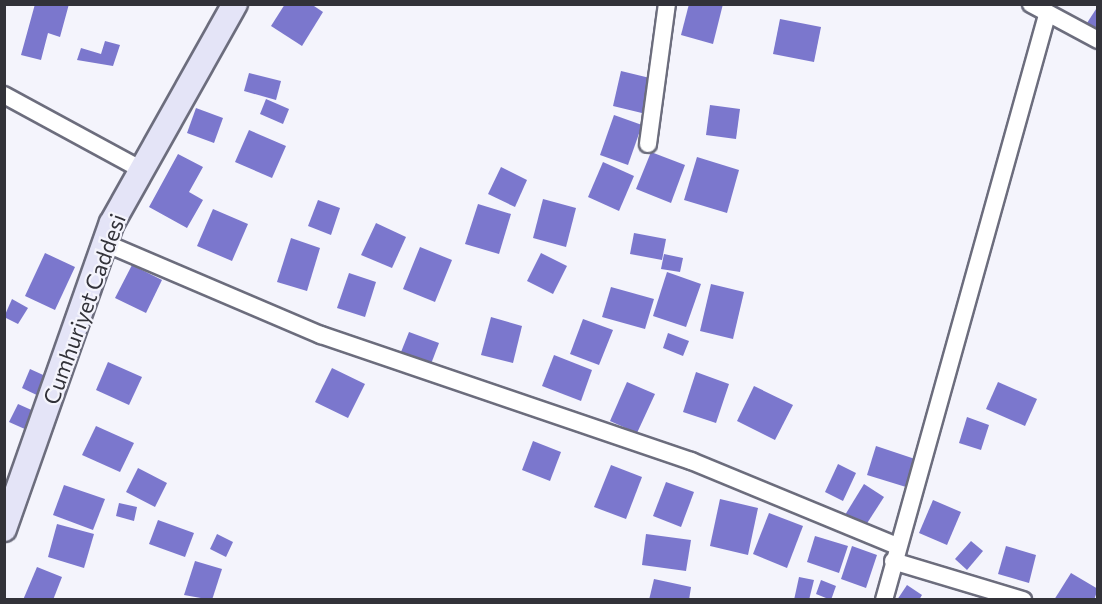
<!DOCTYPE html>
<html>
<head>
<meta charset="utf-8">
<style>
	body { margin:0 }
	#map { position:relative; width:1102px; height:604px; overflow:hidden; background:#f4f4fc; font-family:Commissioner,sans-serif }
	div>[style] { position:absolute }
	.building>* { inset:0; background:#7b77cd }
	.roads { filter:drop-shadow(2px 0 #6c6d7d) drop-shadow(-2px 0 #6c6d7d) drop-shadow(0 2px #6c6d7d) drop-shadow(0 -2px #6c6d7d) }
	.street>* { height:16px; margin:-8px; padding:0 8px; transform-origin:8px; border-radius:8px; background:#fff }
	.secondary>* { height:24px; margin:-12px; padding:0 12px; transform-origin:12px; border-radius:12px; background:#e4e4f7 }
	span { translate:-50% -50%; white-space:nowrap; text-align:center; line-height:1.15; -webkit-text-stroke:4.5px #f4f4fc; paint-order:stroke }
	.street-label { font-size:22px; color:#323239 }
	.frame { position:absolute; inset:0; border:6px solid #323239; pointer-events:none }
</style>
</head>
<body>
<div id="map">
	<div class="building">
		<div style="clip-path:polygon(35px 4px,69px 4px,60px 37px,48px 33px,41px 60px,21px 55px)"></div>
		<div style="clip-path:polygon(285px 4px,311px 4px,323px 12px,302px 46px,271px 26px)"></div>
		<div style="clip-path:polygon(689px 4px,723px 4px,713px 44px,681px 35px)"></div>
		<div style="clip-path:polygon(1098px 6px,1098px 29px,1087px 23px)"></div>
		<div style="clip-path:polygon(780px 19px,821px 27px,814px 62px,773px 54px)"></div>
		<div style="clip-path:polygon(105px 41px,120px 45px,113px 66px,77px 60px,81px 48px,101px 54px)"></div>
		<div style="clip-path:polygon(621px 71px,654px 79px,646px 114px,613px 106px)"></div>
		<div style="clip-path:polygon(249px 73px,281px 81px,276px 100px,244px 91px)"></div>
		<div style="clip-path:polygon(266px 99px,289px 109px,283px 124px,260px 114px)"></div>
		<div style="clip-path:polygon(710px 105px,740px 109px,736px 139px,706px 135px)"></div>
		<div style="clip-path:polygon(196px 108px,223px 118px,214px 143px,187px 133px)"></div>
		<div style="clip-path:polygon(614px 115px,642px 125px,628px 165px,600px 155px)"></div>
		<div style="clip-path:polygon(249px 130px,286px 146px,272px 178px,235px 162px)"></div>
		<div style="clip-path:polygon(651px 152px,685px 165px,671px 203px,636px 189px)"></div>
		<div style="clip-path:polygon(178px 154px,203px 167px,189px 192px,203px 200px,187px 228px,149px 207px)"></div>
		<div style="clip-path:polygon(697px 157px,739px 170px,727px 213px,684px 200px)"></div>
		<div style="clip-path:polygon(603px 162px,634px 176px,619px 211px,588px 197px)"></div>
		<div style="clip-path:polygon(501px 167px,527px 180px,515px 207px,488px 194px)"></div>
		<div style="clip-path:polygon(543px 199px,576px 208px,566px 247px,533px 238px)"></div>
		<div style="clip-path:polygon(318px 200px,340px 208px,331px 235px,308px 226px)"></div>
		<div style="clip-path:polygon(478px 204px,511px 214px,499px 254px,465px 244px)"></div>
		<div style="clip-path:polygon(213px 209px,248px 224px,232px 261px,197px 246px)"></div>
		<div style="clip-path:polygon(376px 223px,406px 237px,392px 268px,361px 255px)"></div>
		<div style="clip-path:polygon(634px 233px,666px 239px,662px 260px,630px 254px)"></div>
		<div style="clip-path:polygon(291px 238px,320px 248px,307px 291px,277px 282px)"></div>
		<div style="clip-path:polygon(420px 247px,452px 260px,435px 302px,403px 289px)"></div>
		<div style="clip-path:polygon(45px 253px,75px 267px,55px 310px,25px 296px)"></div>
		<div style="clip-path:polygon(541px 253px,567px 266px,553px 294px,527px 281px)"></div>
		<div style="clip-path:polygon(664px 254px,683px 258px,680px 272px,661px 269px)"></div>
		<div style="clip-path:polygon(132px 265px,162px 280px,146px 313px,115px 298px)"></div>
		<div style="clip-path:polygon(667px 272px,701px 284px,686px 327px,653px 316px)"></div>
		<div style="clip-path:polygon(349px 273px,376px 282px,365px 317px,337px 308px)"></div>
		<div style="clip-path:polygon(711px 284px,744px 292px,733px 339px,700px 331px)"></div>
		<div style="clip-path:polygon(611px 287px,654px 299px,645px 329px,602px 317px)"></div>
		<div style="clip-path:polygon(12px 299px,28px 308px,18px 324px,4px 317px)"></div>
		<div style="clip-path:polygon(491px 317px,522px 326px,513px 363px,481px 355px)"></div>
		<div style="clip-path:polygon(583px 319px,613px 330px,599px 365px,570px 354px)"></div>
		<div style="clip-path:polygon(409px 332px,439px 343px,431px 364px,401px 352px)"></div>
		<div style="clip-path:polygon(668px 333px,689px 341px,683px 356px,663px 348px)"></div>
		<div style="clip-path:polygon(554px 355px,592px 370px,581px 401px,542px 386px)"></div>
		<div style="clip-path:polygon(108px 362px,142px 377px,129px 405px,96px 390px)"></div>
		<div style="clip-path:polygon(332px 368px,365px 384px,348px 418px,315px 402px)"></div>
		<div style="clip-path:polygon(30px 369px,52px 379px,43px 398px,22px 388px)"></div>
		<div style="clip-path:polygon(696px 372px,729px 384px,716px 423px,683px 412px)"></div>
		<div style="clip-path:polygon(627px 382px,655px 394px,637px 433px,610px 421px)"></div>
		<div style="clip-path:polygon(998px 382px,1037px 399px,1025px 426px,986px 409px)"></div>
		<div style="clip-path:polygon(754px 386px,793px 405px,775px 440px,737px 421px)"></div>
		<div style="clip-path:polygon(18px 404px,36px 412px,27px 430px,9px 422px)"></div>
		<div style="clip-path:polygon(967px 417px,989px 425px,981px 450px,959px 443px)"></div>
		<div style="clip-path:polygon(96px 426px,134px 443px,120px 472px,82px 455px)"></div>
		<div style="clip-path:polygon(533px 441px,561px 452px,550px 481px,522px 470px)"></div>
		<div style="clip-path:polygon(876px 446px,915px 459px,906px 487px,867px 475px)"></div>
		<div style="clip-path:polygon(838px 464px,856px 473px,843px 501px,825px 492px)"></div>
		<div style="clip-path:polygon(611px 465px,642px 477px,626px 519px,594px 507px)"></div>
		<div style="clip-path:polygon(138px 468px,167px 483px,155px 507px,126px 492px)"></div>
		<div style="clip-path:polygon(666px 482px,694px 492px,681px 527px,653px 516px)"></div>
		<div style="clip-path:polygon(864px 484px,884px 497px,864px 528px,845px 515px)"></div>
		<div style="clip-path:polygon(64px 485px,105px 499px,93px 530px,53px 515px)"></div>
		<div style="clip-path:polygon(720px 499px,758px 508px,748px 555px,710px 546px)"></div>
		<div style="clip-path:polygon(933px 500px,961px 512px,947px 545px,919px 533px)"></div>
		<div style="clip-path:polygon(119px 503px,137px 507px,134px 521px,116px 516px)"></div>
		<div style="clip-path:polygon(769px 513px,803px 526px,787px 568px,753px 554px)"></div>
		<div style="clip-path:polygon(158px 520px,194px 533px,185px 557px,149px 544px)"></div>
		<div style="clip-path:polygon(57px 524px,94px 534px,84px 568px,48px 557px)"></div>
		<div style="clip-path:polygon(217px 534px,233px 542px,226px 557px,210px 549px)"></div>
		<div style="clip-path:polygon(646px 534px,691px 540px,686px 571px,642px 565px)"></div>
		<div style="clip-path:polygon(815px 536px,848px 546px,839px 573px,807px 562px)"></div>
		<div style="clip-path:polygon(971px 541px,983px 551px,967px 570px,955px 559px)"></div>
		<div style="clip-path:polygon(852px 546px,877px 555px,866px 588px,841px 579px)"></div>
		<div style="clip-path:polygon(1006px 546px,1036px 555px,1029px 583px,998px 574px)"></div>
		<div style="clip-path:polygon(195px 561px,222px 569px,212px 600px,184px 595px)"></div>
		<div style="clip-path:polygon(37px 567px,62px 577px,53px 600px,23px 600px)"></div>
		<div style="clip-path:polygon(1071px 573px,1098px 589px,1094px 600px,1054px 600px)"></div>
		<div style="clip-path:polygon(799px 577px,814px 580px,809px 600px,794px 600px)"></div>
		<div style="clip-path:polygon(654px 579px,691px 587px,689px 600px,649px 600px)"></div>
		<div style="clip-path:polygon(821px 580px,836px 586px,831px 600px,816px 594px)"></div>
		<div style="clip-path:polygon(907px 585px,922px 595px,919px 600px,897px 600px)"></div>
	</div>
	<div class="roads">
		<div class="street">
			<div style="left:1031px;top:4px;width:76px;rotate:28.2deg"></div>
			<div style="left:4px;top:95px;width:157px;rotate:28.5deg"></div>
			<div style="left:648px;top:144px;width:141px;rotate:-82.3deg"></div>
			<div style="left:105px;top:243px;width:235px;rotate:23.1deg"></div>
			<div style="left:321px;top:335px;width:391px;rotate:18.8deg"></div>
			<div style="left:691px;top:461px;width:223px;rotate:22.4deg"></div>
			<div style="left:893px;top:561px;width:136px;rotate:16.7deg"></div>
			<div style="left:884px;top:600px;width:607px;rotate:-74.43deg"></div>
		</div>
		<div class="secondary">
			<div style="left:4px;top:529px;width:324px;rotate:-70.6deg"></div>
			<div style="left:112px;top:223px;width:251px;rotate:-60.7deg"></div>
		</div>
	</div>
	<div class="street-label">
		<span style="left:84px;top:309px;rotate:-70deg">Cumhuriyet Caddesi</span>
	</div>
	<div class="frame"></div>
</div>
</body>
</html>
